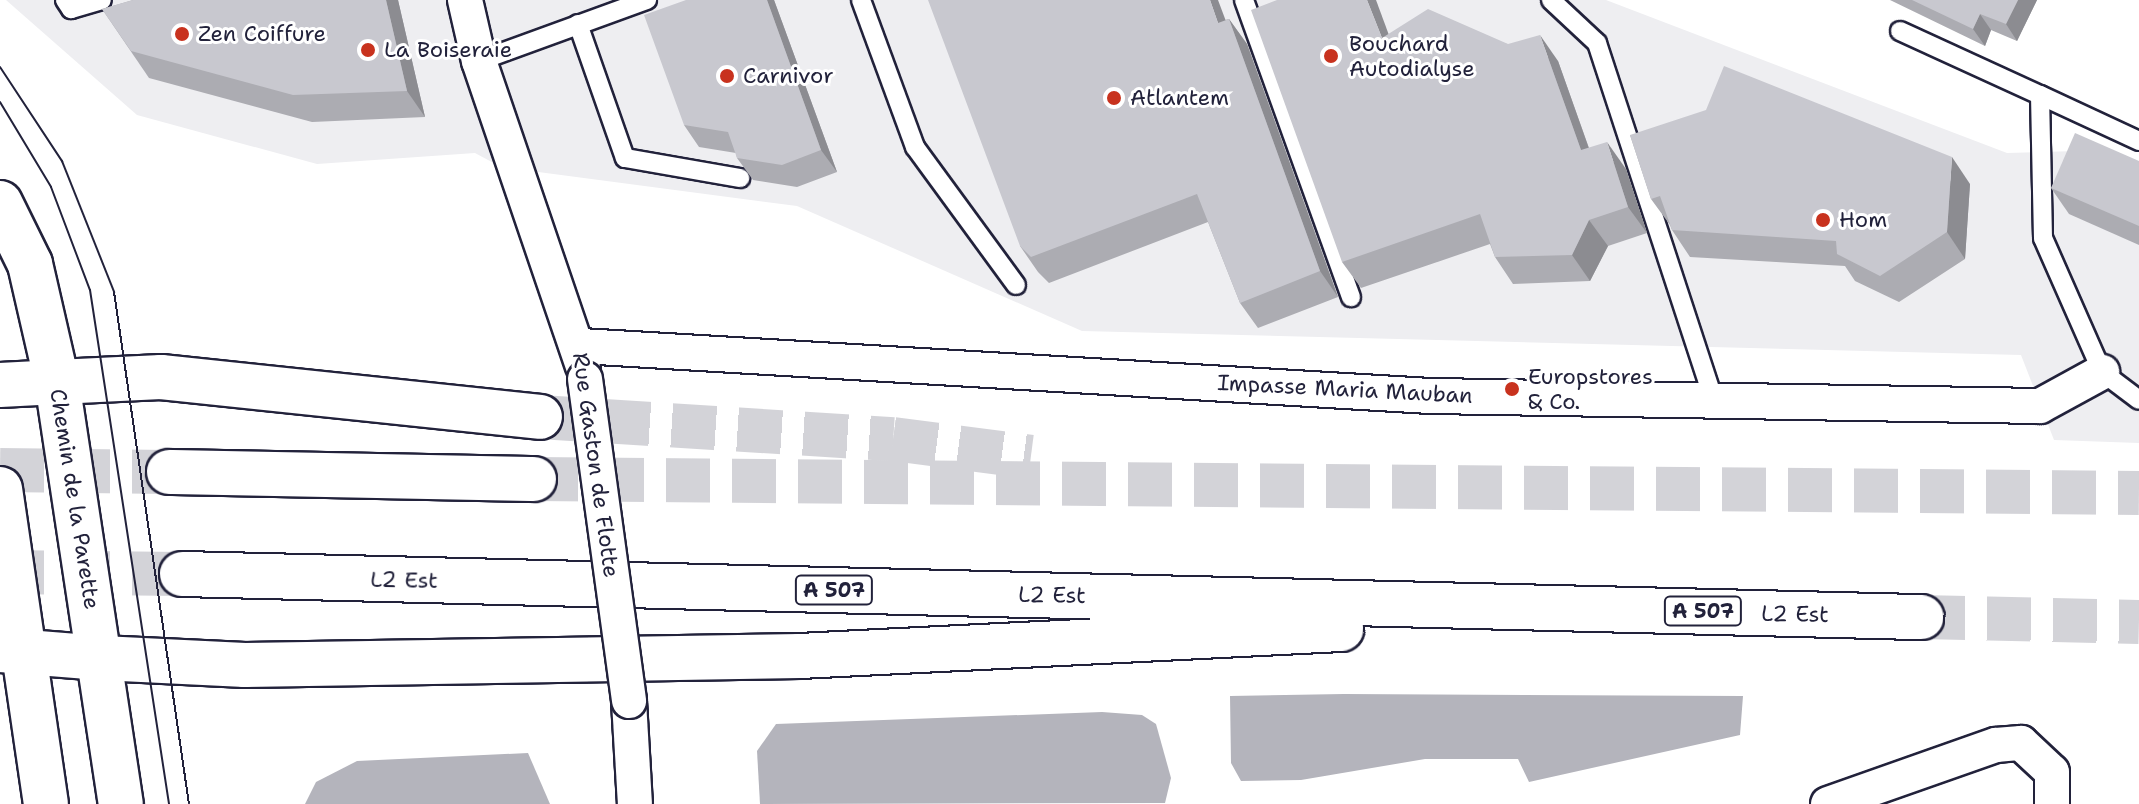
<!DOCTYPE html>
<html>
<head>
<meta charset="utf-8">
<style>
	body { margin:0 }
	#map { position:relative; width:2139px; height:804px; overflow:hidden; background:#fff; font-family:"Shantell Sans",sans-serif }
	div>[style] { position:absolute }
	.built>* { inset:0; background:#eeeef1 }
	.water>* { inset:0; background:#b4b4bc }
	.highway-tunnel>* { height:44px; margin-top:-22px; transform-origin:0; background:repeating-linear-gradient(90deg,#d3d3d8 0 44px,transparent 0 66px) }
	.roads { filter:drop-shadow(2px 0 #22223b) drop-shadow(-2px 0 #22223b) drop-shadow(0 2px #22223b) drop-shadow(0 -2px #22223b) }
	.lane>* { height:18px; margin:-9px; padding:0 9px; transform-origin:9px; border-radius:9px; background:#fff }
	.street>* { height:34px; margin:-17px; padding:0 17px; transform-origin:17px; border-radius:17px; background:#fff }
	.secondary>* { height:44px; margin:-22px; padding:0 22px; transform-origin:22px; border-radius:22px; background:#fff }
	.highway>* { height:44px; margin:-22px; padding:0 22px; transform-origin:22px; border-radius:22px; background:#fff }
	.tram>* { height:2px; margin:-1px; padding:0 1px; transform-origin:1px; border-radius:1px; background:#22223b }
	.bridges { filter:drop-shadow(2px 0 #22223b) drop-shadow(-2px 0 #22223b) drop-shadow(0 2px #22223b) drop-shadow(0 -2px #22223b) }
	.street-bridge>* { height:34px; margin:-17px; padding:0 17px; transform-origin:17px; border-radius:17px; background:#fff }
	.wall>* { inset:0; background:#acacb2 }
	.shaded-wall>* { inset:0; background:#8c8c91 }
	.building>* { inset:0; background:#c8c8cf }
	.dots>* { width:22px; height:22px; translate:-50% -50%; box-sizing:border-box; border:4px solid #fff; border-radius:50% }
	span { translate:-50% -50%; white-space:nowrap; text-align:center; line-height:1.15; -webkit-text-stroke:6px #fff; paint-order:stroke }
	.shield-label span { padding:2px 6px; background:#fff; border:2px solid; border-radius:6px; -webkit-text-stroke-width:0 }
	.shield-label { font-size:20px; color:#22223b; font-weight:700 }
	.poi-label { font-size:22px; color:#22223b }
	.left { translate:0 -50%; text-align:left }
	.street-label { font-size:22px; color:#22223b }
</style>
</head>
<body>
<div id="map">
	<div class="built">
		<div style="clip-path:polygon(6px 0,1606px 0,2007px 153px,2077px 151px,2139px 178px,2139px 443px,2054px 440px,2021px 355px,1082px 331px,797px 206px,501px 167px,475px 153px,317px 164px,137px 115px)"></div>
	</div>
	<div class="water">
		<div style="clip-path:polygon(1230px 696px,1344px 694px,1743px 696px,1740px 735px,1529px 782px,1518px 759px,1425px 759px,1301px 780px,1241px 781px,1231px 763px)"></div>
		<div style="clip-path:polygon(1102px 712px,1142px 715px,1156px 724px,1171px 778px,1165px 803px,760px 804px,757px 751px,776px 724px)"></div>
		<div style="clip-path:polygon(528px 753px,550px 804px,305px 804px,316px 782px,357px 761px)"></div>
	</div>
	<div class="highway-tunnel">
		<div style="left:540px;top:417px;width:354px;rotate:3.6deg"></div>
		<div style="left:893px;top:439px;width:139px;rotate:7.4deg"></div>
		<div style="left:0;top:470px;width:169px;rotate:0.7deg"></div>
		<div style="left:534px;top:479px;width:1605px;rotate:0.5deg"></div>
		<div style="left:0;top:572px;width:182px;rotate:0.6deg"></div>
		<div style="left:1921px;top:617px;width:218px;rotate:1.3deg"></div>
	</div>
	<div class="roads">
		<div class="lane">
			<div style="left:65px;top:0;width:11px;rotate:56deg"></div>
			<div style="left:71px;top:9px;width:32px;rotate:-16deg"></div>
			<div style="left:861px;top:0;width:157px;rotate:69.8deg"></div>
			<div style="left:915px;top:147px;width:171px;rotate:53.8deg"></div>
			<div style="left:1244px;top:0;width:316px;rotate:70.2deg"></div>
			<div style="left:1551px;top:0;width:63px;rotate:43.1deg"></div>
			<div style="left:1597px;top:43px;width:376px;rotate:71.9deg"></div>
			<div style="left:578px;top:24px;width:142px;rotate:70.7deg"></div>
			<div style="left:625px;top:158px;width:117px;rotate:9.9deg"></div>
			<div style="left:1900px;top:31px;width:154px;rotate:24.6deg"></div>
			<div style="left:2040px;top:95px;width:143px;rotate:88.8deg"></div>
			<div style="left:2043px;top:238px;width:146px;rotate:66.2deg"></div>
			<div style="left:2102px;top:372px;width:46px;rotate:37.1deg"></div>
			<div style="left:479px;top:61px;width:179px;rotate:-20deg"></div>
			<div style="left:2040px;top:95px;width:109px;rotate:24.9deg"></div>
		</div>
		<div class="street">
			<div style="left:465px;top:0;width:63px;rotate:77.1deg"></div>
			<div style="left:479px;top:61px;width:322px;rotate:71.2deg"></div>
			<div style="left:581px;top:346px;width:851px;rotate:3.37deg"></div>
			<div style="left:1431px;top:396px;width:609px;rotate:0.94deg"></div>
			<div style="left:2040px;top:406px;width:71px;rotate:-28.7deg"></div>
			<div style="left:629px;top:701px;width:103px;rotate:86.7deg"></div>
			<div style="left:1828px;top:804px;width:178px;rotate:-19.4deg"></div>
			<div style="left:1996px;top:745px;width:25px;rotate:-5deg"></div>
			<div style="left:2021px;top:743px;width:42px;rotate:43.1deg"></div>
			<div style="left:2052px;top:772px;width:32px;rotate:90deg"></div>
		</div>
		<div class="secondary">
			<div style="left:0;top:203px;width:68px;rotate:63.8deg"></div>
			<div style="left:30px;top:264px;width:121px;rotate:77.1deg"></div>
			<div style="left:57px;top:382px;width:427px;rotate:81.4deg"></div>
			<div style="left:0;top:385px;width:57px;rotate:-3deg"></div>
			<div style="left:0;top:489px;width:318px;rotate:81.7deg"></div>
			<div style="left:26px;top:652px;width:75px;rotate:4.6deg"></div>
		</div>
		<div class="highway">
			<div style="left:57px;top:382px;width:104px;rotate:-2.8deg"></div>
			<div style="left:161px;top:377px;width:381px;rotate:6deg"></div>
			<div style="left:169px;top:472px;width:365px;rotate:1.1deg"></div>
			<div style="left:182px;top:574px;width:1740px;rotate:1.42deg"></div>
			<div style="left:0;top:650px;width:26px;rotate:4deg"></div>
			<div style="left:101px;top:658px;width:144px;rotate:2.8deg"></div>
			<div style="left:245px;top:665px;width:555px;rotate:-0.93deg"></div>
			<div style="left:800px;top:656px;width:542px;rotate:-2.86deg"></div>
		</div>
	</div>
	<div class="tram">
		<div style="left:0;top:67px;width:113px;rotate:56.6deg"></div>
		<div style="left:62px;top:161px;width:141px;rotate:68.3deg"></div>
		<div style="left:114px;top:292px;width:517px;rotate:81.67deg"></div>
		<div style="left:0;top:102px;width:99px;rotate:59deg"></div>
		<div style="left:51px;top:187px;width:110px;rotate:69.3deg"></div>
		<div style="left:90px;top:290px;width:520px;rotate:81.26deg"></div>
	</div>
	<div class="bridges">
		<div class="street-bridge">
			<div style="left:585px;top:379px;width:325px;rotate:82.2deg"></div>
		</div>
	</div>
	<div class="wall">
		<div style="clip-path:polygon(133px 0,398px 0,425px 117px,312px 122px,149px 78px,102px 9px)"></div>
		<div style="clip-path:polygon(686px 0,774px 0,837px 172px,797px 187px,753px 180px,737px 158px,736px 153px,699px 147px,684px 125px)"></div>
		<div style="clip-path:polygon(1890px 0,2037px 0,2017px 41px,1991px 30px,1985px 46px)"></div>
		<div style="clip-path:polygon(1229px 19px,1247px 44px,1338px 297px,1258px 328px,1240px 303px,1208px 222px,1049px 283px,1038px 272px,1020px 246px,1225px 20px)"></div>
		<div style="clip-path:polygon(1389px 34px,1508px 44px,1558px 61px,1589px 148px,1626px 169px,1647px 233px,1608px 246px,1590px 281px,1513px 284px,1495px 257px,1490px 244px,1361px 288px,1342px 262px)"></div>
		<div style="clip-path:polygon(1630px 135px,1970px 184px,1965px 259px,1899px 302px,1855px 281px,1845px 266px,1690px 257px,1672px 230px,1670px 225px,1651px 199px)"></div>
		<div style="clip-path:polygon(2139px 161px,2139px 245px,2069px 214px,2051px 188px)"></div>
	</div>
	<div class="shaded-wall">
		<div style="clip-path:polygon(386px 0,398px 0,425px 117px,407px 91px)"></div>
		<div style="clip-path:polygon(767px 0,774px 0,837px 172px,821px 150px)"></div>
		<div style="clip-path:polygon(1210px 0,1218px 0,1236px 48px,1218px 23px)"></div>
		<div style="clip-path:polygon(1367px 0,1376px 0,1400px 65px,1382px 38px)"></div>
		<div style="clip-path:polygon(2018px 0,2037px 0,2017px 41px,2006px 24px)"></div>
		<div style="clip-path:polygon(1980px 14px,1991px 30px,1985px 46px,1973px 29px)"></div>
		<div style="clip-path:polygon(1229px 19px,1247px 44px,1338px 297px,1320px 271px)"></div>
		<div style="clip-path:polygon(1540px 35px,1558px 61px,1599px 177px,1581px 150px)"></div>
		<div style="clip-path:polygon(1607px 142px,1626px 169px,1647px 233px,1628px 207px)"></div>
		<div style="clip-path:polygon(1952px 157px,1970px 184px,1965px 259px,1947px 232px)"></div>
		<div style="clip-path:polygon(1589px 220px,1608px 246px,1590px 281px,1572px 255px)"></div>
	</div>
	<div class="building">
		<div style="clip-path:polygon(133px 0,386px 0,407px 91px,293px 95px,131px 51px,102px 9px)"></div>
		<div style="clip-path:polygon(686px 0,767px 0,821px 150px,782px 165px,737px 158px,728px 132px,684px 125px,644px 15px)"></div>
		<div style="clip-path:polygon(928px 0,1210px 0,1218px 23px,1229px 19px,1320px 271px,1240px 303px,1197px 194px,1031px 257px,1020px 246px)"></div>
		<div style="clip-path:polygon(1277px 0,1367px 0,1382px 38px,1428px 9px,1508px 44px,1540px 35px,1581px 150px,1607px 142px,1628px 207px,1589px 220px,1572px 255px,1495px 257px,1480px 214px,1342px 262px,1251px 10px)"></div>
		<div style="clip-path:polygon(1912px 0,2018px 0,2006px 24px,1980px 14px,1973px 29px)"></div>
		<div style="clip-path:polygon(1724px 66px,1952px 157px,1947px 232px,1880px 276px,1837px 254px,1836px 241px,1672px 230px,1660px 196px,1651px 199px,1630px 135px,1706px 110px)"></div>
		<div style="clip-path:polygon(2075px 133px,2139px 161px,2139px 226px,2051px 188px)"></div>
	</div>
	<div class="dots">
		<div style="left:182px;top:34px;background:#c8321e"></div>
		<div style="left:368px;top:50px;background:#c8321e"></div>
		<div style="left:1331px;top:56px;background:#c8321e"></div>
		<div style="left:727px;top:76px;background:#c8321e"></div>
		<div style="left:1114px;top:98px;background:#c8321e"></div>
		<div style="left:1823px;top:220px;background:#c8321e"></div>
		<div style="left:1512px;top:389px;background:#c8321e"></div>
	</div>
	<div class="shield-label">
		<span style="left:834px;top:590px">A 507</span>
		<span style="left:1703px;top:611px">A 507</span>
	</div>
	<div class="poi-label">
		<span class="left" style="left:198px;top:34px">Zen Coiffure</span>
		<span class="left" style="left:1349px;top:56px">Bouchard<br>Autodialyse</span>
		<span class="left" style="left:384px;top:50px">La Boiseraie</span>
		<span class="left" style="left:743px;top:76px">Carnivor</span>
		<span class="left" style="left:1130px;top:98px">Atlantem</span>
		<span class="left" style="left:1839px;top:220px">Hom</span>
		<span class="left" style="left:1528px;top:389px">Europstores<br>&amp; Co.</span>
	</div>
	<div class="street-label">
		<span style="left:1345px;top:389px;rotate:3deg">Impasse Maria Mauban</span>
		<span style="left:596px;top:465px;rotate:82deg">Rue Gaston de Flotte</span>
		<span style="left:75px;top:499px;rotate:81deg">Chemin de la Parette</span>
		<span style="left:404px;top:580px;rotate:1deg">L2 Est</span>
		<span style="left:1052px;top:595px;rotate:1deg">L2 Est</span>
		<span style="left:1795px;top:614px;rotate:1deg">L2 Est</span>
	</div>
</div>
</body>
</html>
